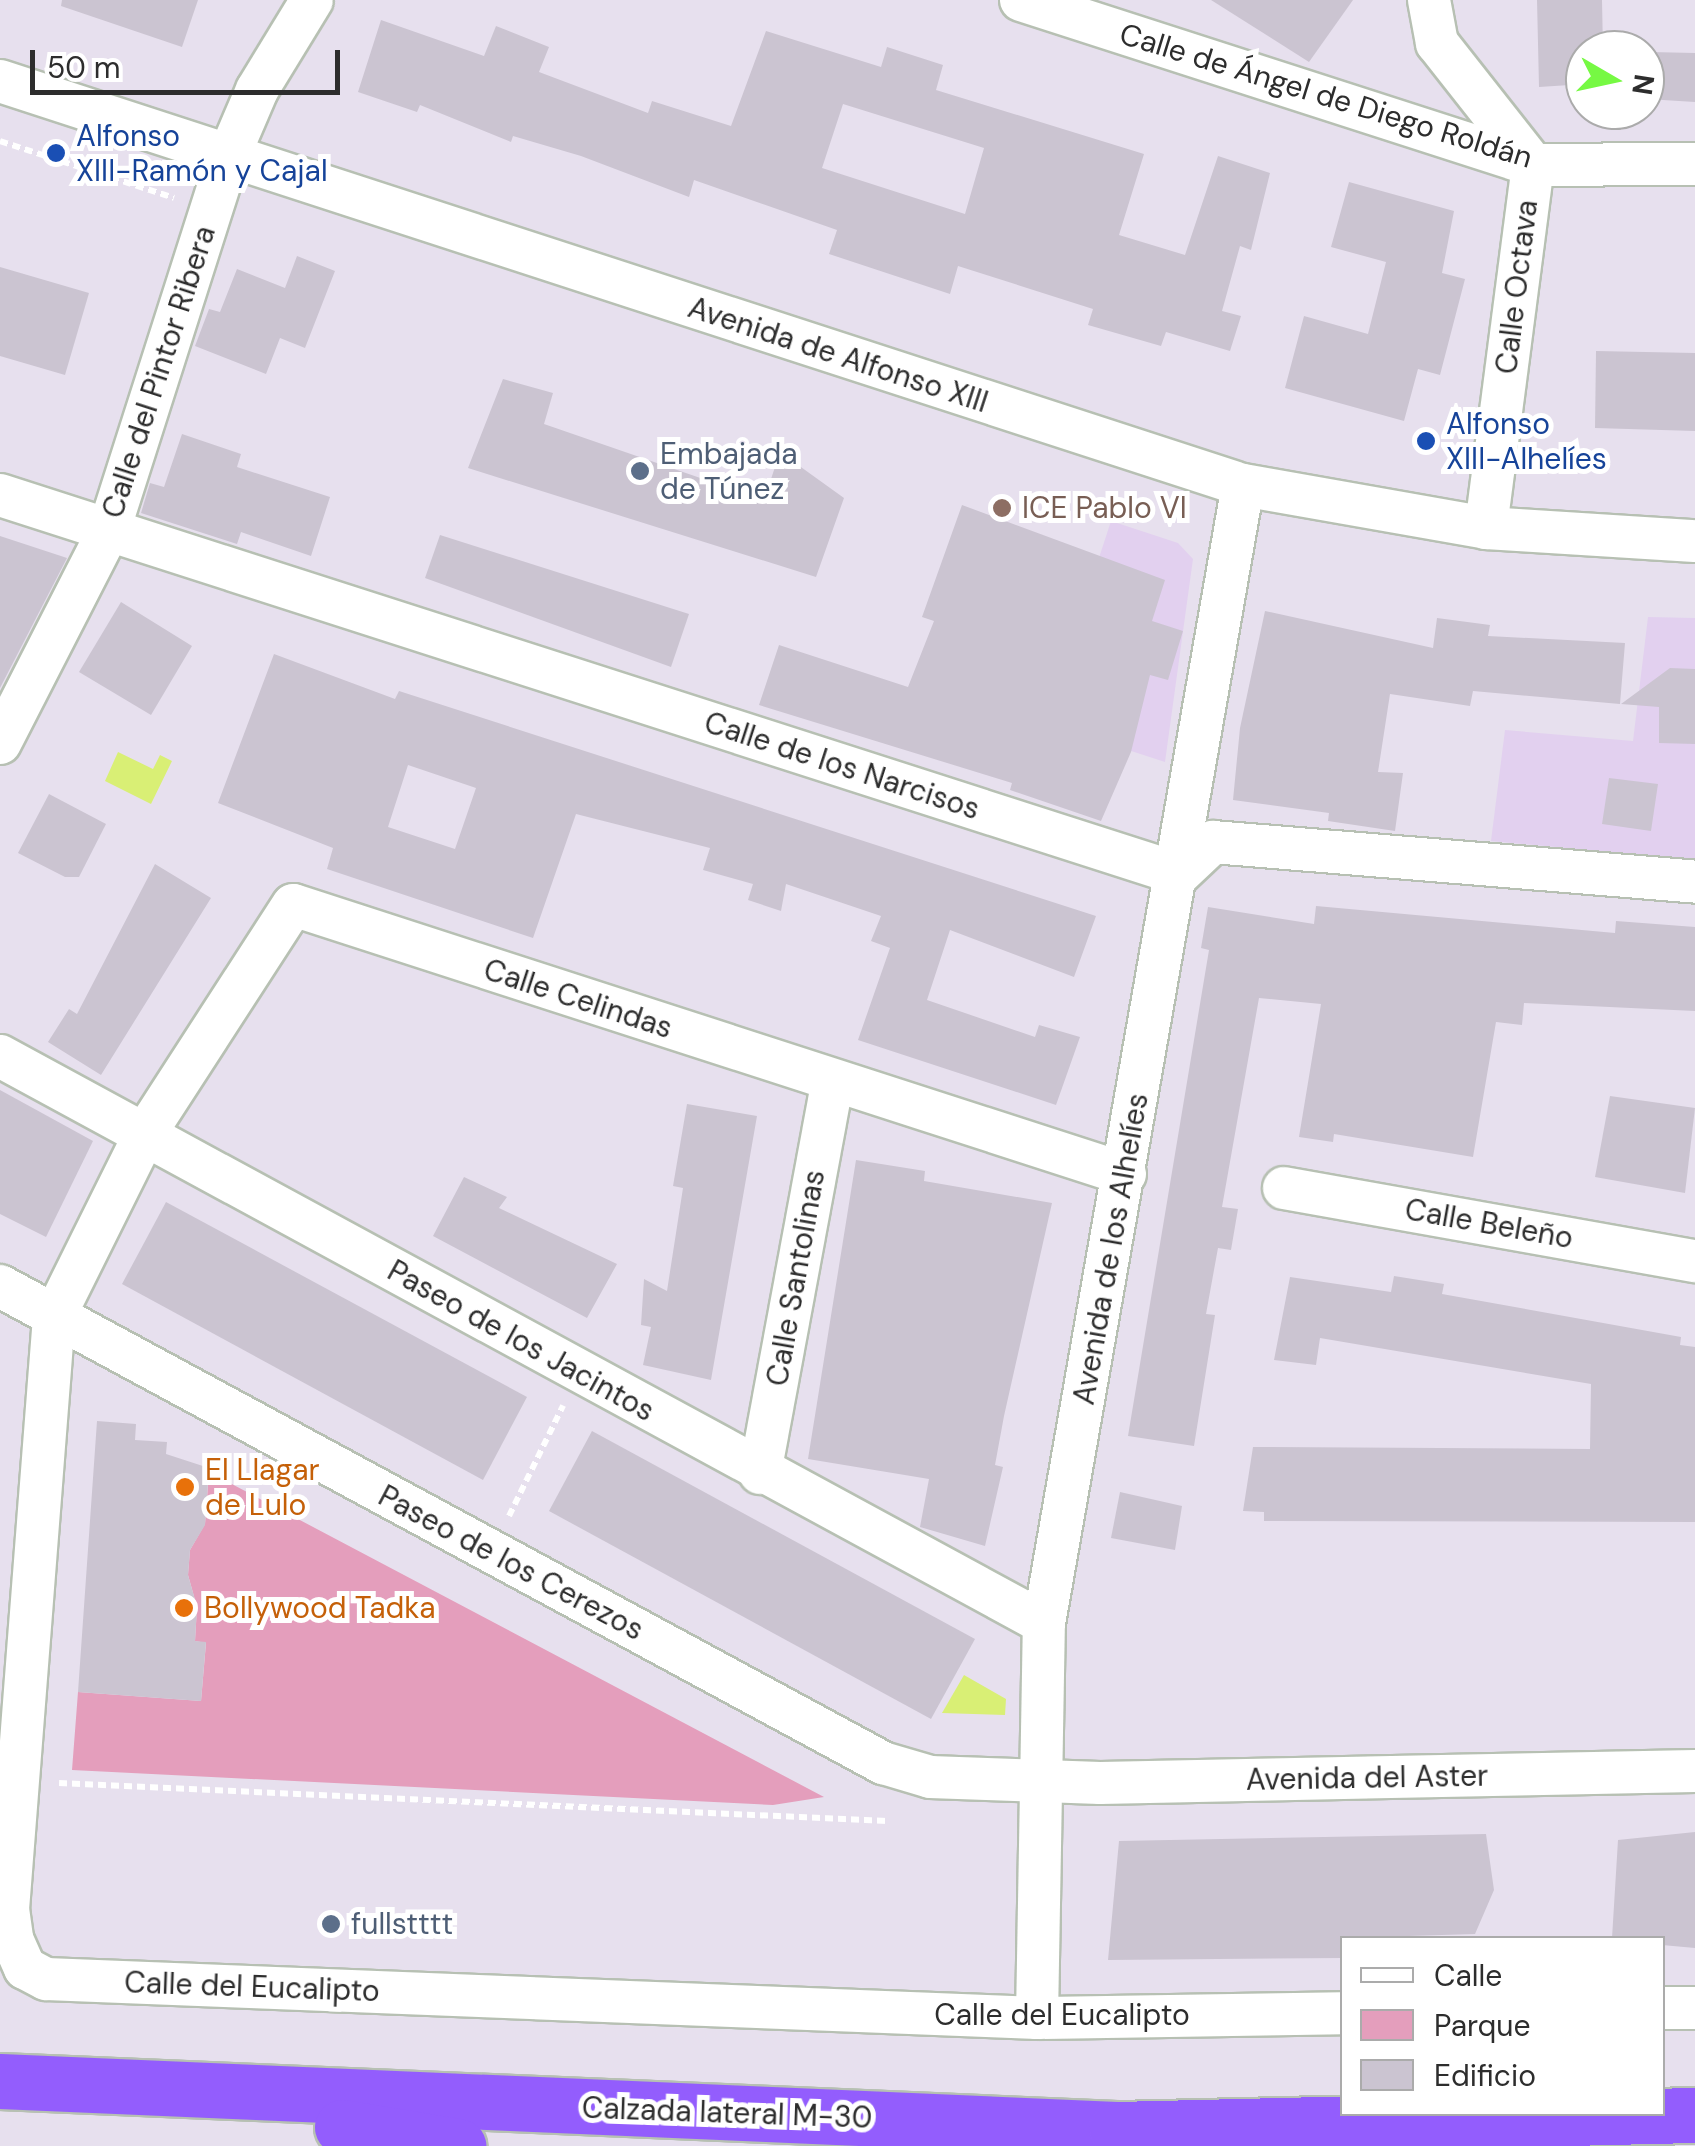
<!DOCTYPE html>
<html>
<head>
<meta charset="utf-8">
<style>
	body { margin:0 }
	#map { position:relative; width:1695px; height:2146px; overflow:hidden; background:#e7e0ee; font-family:"DM Sans",sans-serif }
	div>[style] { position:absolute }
	.education>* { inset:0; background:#e2d0ef }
	.green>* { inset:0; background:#e49ebc }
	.water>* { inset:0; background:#d9ef75 }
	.building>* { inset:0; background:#cbc4d1 }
	.path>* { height:6px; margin-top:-3px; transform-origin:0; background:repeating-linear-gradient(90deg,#fff 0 8px,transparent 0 13px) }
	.roads { filter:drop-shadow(2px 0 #b7c0b3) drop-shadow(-2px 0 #b7c0b3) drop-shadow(0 2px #b7c0b3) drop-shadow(0 -2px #b7c0b3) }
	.minor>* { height:42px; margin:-21px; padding:0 21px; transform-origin:21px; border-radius:21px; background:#fff }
	.highway>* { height:55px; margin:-27.5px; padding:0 27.5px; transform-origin:27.5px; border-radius:27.5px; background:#935dfd }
	.dots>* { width:28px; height:28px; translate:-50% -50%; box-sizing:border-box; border:5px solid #fff; border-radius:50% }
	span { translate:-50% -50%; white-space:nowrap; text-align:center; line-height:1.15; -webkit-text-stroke:10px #fff; paint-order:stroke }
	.street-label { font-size:30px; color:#2d2d2d }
	.transit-label { font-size:30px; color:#164399 }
	.left { translate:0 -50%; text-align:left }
	.service-label { font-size:30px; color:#4e5e75 }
	.education-label { font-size:30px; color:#785e54 }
	.food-label { font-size:30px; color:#c56008 }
	.legend { position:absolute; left:1340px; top:1936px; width:325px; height:180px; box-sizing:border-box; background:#fff; border:2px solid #ababab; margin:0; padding:12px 18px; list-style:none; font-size:30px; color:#2d2d2d }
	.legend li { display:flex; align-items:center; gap:20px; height:50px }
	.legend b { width:50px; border:2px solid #ababab }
	.north { position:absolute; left:1565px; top:30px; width:100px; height:100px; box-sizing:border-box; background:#fff; border:2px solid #ababab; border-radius:50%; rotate:99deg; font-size:28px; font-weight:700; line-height:40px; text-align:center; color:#2d2d2d }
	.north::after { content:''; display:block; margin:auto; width:35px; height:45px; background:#76f943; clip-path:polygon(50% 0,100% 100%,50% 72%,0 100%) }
	.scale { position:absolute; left:30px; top:50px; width:310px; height:45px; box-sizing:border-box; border:5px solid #2d2d2d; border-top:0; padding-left:12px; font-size:30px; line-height:35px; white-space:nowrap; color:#2d2d2d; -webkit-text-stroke:8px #fff; paint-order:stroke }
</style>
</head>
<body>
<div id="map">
	<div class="education">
		<div style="clip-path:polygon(1111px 521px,1178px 543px,1193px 559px,1165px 762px,1045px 723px)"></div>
		<div style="clip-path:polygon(1648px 617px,1695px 618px,1695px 860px,1491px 841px,1505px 730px,1633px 741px)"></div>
	</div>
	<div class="green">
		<div style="clip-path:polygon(209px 1472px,824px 1797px,773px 1805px,72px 1770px,78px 1692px,201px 1701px,206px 1643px,195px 1641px,197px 1607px,188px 1575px,190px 1550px,205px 1524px)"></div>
	</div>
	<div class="water">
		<div style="clip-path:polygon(118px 752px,153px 769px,160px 755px,172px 761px,151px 804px,105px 781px)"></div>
		<div style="clip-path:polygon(964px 1675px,1006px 1699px,1005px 1715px,942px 1713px)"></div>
	</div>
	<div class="building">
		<div style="clip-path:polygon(62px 0,198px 0,182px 47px,61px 6px)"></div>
		<div style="clip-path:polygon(1211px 0,1353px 0,1309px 62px)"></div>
		<div style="clip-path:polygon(1537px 0,1602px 0,1603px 50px,1585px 50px,1585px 84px,1539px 87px)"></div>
		<div style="clip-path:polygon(evenodd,381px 20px,484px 56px,496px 26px,549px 47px,539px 72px,648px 113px,652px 101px,731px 126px,766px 31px,881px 67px,887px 47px,943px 65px,936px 90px,1144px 154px,1119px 235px,1185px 255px,1218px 156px,1270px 173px,1251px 250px,1240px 246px,1222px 311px,1241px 316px,1230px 351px,1166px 332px,1161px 346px,1088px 325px,1093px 309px,958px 266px,950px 294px,829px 254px,837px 230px,694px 180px,689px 197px,581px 156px,513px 136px,511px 142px,420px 105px,417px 112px,358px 92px,381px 20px,843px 104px,984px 148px,965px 214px,822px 168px,843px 104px)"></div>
		<div style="clip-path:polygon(1650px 52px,1695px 53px,1695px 102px,1647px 99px)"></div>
		<div style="clip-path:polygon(1349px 182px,1454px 211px,1442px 273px,1465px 279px,1440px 375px,1418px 369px,1404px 421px,1285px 388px,1304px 316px,1368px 334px,1386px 262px,1331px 247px)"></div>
		<div style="clip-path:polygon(297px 256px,335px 271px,305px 348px,280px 338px,266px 374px,195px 346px,209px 309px,220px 312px,237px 269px,285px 288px)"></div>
		<div style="clip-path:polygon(0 267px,89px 293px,65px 375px,0 356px)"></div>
		<div style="clip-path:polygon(1596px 351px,1695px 353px,1695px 431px,1595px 428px)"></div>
		<div style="clip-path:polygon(503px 379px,553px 393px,544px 424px,764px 500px,780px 452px,844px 498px,816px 577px,468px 468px)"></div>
		<div style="clip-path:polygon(182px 434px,241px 454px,237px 467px,330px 497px,311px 556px,241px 532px,237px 544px,141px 513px,150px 483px,164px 487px)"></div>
		<div style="clip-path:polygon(962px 505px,1165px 580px,1152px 621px,1183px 631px,1168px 680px,1150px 675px,1131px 752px,1101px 821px,1010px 790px,1012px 783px,759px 705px,779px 645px,908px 687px,934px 621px,922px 617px)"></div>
		<div style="clip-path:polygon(440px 535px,689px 614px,671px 667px,425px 578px)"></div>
		<div style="clip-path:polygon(0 536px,67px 558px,0 688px)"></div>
		<div style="clip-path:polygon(121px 602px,192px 646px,151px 715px,79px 672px)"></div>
		<div style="clip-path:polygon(1265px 611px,1433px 648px,1437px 618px,1490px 625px,1488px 636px,1625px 643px,1620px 704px,1473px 691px,1470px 706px,1390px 694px,1378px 772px,1403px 773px,1395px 831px,1328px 821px,1329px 813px,1233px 800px,1240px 728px)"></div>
		<div style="clip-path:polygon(evenodd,274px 654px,395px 699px,399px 691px,1096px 916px,1074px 977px,950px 930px,927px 1000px,1035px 1037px,1039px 1025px,1080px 1037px,1056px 1105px,858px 1040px,890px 948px,871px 941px,881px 916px,786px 884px,781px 911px,748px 900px,753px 884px,703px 870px,710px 848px,576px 814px,533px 938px,327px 869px,333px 848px,218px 803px,274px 654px,408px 765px,476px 788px,455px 849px,388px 827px,408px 765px)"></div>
		<div style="clip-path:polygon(1670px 668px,1695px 669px,1695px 744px,1659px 743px,1659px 707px,1621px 704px)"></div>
		<div style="clip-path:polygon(1609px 778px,1658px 784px,1651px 831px,1602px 824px)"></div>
		<div style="clip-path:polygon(49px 794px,106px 824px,79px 877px,65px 877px,18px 853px)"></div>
		<div style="clip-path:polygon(155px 864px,211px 898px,101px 1075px,48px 1042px,69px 1009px,77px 1014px)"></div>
		<div style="clip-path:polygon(1316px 906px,1615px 933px,1616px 921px,1695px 927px,1695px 1011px,1524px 1003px,1522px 1025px,1496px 1022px,1473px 1157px,1334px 1134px,1333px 1142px,1299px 1137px,1321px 1004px,1259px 998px,1222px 1207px,1238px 1209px,1231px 1250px,1218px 1248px,1206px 1314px,1215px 1315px,1194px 1446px,1128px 1436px,1209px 950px,1201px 948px,1208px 907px,1314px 924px)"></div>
		<div style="clip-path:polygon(0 1090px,93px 1141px,46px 1237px,0 1214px)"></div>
		<div style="clip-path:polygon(1610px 1096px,1695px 1108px,1685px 1193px,1595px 1177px)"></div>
		<div style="clip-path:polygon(687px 1104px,757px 1116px,711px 1380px,643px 1365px,651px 1327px,641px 1325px,644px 1279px,667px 1291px,683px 1188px,673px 1186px)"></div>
		<div style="clip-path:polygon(856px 1160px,925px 1171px,924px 1181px,1052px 1203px,1004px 1416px,995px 1465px,1003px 1467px,985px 1546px,920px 1527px,929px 1479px,808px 1459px)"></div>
		<div style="clip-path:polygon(464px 1177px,507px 1197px,499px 1208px,617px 1264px,587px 1318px,433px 1236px)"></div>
		<div style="clip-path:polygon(166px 1202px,527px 1397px,483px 1480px,122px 1284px)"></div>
		<div style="clip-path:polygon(1394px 1276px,1444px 1284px,1442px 1294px,1681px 1337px,1680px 1345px,1695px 1347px,1695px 1522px,1264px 1521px,1264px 1512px,1243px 1511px,1253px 1447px,1590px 1449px,1591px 1384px,1320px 1338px,1316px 1365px,1274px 1360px,1290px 1277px,1391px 1292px)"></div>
		<div style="clip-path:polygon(97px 1421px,136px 1424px,135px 1440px,167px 1442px,166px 1454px,209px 1468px,205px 1525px,190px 1550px,188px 1575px,197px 1607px,195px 1641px,206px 1642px,201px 1701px,78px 1692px)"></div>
		<div style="clip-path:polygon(592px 1431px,975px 1639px,931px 1719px,549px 1511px)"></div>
		<div style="clip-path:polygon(1120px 1492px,1182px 1506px,1175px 1550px,1111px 1538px)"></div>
		<div style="clip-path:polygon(1695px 1832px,1695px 1948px,1662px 1945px,1662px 1938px,1612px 1938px,1618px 1840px)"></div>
		<div style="clip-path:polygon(1486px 1834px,1494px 1890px,1475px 1934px,1342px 1938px,1342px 1958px,1108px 1960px,1119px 1841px)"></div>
	</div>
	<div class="path">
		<div style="left:0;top:141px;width:183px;rotate:18.1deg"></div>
		<div style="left:509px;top:1516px;width:123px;rotate:-63.9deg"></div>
		<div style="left:59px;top:1783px;width:829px;rotate:2.63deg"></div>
	</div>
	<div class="roads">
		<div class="minor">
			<div style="left:1021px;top:0;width:538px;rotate:17.86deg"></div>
			<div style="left:1533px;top:165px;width:162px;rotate:-0.4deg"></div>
			<div style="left:1429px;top:0;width:44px;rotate:79.5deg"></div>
			<div style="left:1437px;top:43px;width:155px;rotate:51.8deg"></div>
			<div style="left:1533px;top:165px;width:366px;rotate:97.4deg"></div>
			<div style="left:0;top:81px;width:1307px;rotate:18.01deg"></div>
			<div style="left:1243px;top:485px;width:247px;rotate:10deg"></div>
			<div style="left:1486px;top:528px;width:209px;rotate:3.6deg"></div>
			<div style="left:0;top:495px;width:1238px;rotate:17.82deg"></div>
			<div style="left:1179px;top:874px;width:47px;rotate:-43.3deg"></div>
			<div style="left:1213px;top:842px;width:484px;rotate:4.7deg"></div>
			<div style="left:0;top:743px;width:239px;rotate:-62.9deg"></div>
			<div style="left:109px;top:530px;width:391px;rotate:-72.3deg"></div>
			<div style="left:228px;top:158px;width:74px;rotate:-66.9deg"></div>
			<div style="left:257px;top:90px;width:105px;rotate:-58.6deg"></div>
			<div style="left:0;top:1056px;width:1188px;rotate:28.51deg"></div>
			<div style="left:1125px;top:1174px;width:874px;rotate:-162.08deg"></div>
			<div style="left:293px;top:905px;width:273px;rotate:122.9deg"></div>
			<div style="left:145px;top:1134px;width:204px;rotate:116.4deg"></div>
			<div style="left:54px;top:1317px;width:594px;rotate:94.44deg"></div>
			<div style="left:8px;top:1909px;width:30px;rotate:82deg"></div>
			<div style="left:12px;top:1939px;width:32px;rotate:66deg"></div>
			<div style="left:25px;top:1968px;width:24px;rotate:28deg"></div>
			<div style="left:46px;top:1979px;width:992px;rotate:2.25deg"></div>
			<div style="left:1037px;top:2018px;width:305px;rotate:-0.9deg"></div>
			<div style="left:1284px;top:1188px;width:417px;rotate:10.1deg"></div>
			<div style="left:0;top:1286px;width:1004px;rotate:28.38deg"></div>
			<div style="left:883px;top:1763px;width:49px;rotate:16.6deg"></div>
			<div style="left:930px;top:1777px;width:170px;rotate:2deg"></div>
			<div style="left:1100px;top:1783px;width:595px;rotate:-1.16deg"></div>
			<div style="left:760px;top:1473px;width:397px;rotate:-79.5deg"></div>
			<div style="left:1662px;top:2008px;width:33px"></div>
			<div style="left:1037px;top:2018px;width:395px;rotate:-89deg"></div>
			<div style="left:1044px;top:1623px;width:1155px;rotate:-80.08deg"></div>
		</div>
		<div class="highway">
			<div style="left:0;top:2081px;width:1117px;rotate:2.46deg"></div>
			<div style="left:1116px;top:2129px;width:579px;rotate:-1.39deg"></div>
			<div style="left:342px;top:2127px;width:118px;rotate:9.3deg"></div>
		</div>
	</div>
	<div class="dots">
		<div style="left:56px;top:153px;background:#1a4fb4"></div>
		<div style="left:1426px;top:441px;background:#1a4fb4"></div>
		<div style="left:640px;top:471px;background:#5c6f8a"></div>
		<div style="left:1002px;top:508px;background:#8d6e63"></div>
		<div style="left:185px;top:1487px;background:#e8710a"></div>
		<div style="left:184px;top:1608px;background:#e8710a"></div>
		<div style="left:331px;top:1924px;background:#5c6f8a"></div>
	</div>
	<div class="street-label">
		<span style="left:1326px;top:96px;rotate:17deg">Calle de Ángel de Diego Roldán</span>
		<span style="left:1517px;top:287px;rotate:-83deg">Calle Octava</span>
		<span style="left:838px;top:355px;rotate:18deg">Avenida de Alfonso XIII</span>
		<span style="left:159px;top:372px;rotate:-72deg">Calle del Pintor Ribera</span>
		<span style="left:842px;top:766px;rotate:18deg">Calle de los Narcisos</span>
		<span style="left:578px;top:999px;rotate:18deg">Calle Celindas</span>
		<span style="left:1489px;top:1224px;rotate:10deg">Calle Beleño</span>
		<span style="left:1111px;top:1249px;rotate:-80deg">Avenida de los Alhelíes</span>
		<span style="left:796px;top:1278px;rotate:-80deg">Calle Santolinas</span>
		<span style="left:521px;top:1341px;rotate:29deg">Paseo de los Jacintos</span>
		<span style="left:511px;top:1563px;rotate:28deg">Paseo de los Cerezos</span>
		<span style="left:1367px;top:1778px;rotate:-1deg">Avenida del Aster</span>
		<span style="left:252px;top:1987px;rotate:2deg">Calle del Eucalipto</span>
		<span style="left:1062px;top:2015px">Calle del Eucalipto</span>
		<span style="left:727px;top:2113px;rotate:2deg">Calzada lateral M-30</span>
	</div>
	<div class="transit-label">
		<span class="left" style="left:76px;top:153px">Alfonso<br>XIII-Ramón y Cajal</span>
		<span class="left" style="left:1446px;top:441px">Alfonso<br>XIII-Alhelíes</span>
	</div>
	<div class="service-label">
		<span class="left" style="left:660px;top:471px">Embajada<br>de Túnez</span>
		<span class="left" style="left:351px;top:1924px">fullstttt</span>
	</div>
	<div class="education-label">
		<span class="left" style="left:1022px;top:508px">ICE Pablo VI</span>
	</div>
	<div class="food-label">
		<span class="left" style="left:205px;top:1487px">El Llagar<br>de Lulo</span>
		<span class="left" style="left:204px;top:1608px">Bollywood Tadka</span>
	</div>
	<ul class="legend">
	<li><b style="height:12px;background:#fff"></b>Calle</li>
	<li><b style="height:28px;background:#e49ebc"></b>Parque</li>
	<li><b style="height:28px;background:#cbc4d1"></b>Edificio</li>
	</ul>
	<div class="north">N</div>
	<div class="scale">50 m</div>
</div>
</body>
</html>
